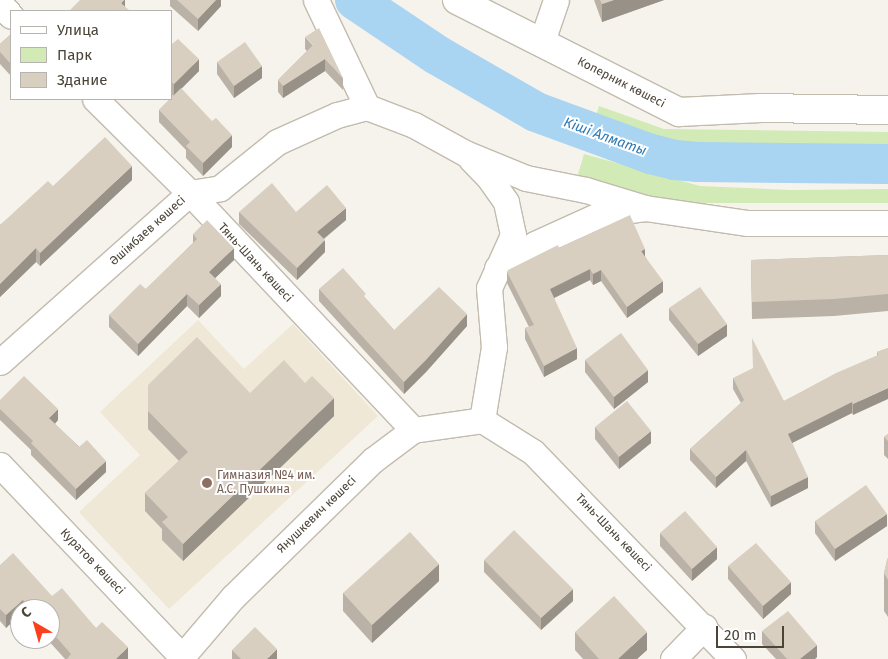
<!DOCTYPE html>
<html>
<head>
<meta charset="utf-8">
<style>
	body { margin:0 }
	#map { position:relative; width:888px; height:659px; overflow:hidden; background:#f6f3ec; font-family:"Fira Sans",sans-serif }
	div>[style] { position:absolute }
	.education>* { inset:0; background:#efe8d6 }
	.green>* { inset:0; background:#d2eab5 }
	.river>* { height:40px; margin:-20px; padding:0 20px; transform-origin:20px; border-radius:20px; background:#a9d4f2 }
	.roads { filter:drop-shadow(1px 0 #c2bbae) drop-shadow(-1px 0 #c2bbae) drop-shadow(0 1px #c2bbae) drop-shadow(0 -1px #c2bbae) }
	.minor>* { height:25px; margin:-12.5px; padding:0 12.5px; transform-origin:12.5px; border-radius:12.5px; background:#fff }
	.tertiary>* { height:28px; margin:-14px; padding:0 14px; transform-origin:14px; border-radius:14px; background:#fff }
	.wall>* { inset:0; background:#bab2a6 }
	.shaded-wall>* { inset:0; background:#979187 }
	.building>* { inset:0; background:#d8cfc1 }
	.dots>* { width:14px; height:14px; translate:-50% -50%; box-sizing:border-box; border:2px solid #fff; border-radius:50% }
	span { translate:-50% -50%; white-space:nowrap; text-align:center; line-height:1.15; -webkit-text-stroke:4px #fff; paint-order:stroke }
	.street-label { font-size:12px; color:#4b4439 }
	.education-label { font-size:12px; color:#785e54 }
	.left { translate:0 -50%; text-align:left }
	.water-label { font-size:14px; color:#2e7ab2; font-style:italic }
	.legend { position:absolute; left:10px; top:10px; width:162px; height:90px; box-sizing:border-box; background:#fff; border:1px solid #b7b4b0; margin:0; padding:6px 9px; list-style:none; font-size:15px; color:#4b4439 }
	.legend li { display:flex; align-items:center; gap:10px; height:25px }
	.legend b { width:25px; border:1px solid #b7b4b0 }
	.north { position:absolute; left:10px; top:599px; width:50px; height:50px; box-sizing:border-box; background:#fff; border:1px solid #b7b4b0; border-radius:50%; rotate:322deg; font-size:14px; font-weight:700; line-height:20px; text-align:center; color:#4b4439 }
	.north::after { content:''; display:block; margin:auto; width:18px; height:22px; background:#fc3f1d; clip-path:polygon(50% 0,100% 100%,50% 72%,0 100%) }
	.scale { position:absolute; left:716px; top:626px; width:68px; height:22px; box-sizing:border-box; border:2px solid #4b4439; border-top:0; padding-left:6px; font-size:15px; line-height:18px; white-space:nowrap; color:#4b4439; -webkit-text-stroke:4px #fff; paint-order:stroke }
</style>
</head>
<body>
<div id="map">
	<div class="education">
		<div style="clip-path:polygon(198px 320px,244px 369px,293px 324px,378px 416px,169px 609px,79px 512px,140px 455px,100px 412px)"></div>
	</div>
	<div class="green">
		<div style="clip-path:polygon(599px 106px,664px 129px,888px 132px,888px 156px,657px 146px,593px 126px)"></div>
		<div style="clip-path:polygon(584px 154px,700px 186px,791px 190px,888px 189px,888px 203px,675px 203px,576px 181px)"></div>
	</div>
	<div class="river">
		<div style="left:355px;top:0;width:99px;rotate:33.9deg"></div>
		<div style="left:437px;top:55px;width:114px;rotate:29.9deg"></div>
		<div style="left:536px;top:112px;width:122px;rotate:20.1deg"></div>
		<div style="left:651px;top:154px;width:25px;rotate:14deg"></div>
		<div style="left:675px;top:160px;width:23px;rotate:5deg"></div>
		<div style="left:698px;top:162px;width:190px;rotate:0.6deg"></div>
	</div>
	<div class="roads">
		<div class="minor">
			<div style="left:316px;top:0;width:119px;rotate:64.5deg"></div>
			<div style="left:0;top:4px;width:16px;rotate:47deg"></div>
			<div style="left:542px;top:41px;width:43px;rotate:-71.1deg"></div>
			<div style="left:95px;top:99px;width:134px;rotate:44.7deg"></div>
			<div style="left:190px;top:193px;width:325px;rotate:46.7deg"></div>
			<div style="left:471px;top:159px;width:28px;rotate:46deg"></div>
			<div style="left:490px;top:179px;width:28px;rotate:55deg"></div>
			<div style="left:506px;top:202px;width:34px;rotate:78deg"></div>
			<div style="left:513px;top:235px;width:58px;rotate:114.4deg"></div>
			<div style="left:489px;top:288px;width:59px;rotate:85.2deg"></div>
			<div style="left:494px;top:347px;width:74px;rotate:99.3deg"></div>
			<div style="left:497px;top:268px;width:45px;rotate:-32.3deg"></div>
			<div style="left:535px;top:244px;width:72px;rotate:-24.4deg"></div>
			<div style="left:601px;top:214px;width:44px;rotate:-7.8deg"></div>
			<div style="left:645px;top:208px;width:104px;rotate:8.3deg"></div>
			<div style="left:748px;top:223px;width:140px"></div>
			<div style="left:0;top:362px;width:254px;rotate:-41.7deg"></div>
			<div style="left:190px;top:193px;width:30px;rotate:-9deg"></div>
			<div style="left:220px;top:188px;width:73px;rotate:-38.9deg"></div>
			<div style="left:277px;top:142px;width:66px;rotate:-24.2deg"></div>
			<div style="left:337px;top:115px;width:31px;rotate:-15deg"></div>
			<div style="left:367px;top:107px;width:50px;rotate:21deg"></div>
			<div style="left:414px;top:125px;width:58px;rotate:28.8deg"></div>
			<div style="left:465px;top:153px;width:66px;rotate:22.3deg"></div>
			<div style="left:526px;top:178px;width:61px;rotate:11.3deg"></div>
			<div style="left:586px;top:190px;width:62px;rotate:17deg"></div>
			<div style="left:482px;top:420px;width:60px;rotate:32.1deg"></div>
			<div style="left:533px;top:452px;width:288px;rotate:46deg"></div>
			<div style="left:0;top:465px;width:267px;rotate:46.5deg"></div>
			<div style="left:180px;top:659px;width:82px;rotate:-49.5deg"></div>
			<div style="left:233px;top:597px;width:196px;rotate:-44.4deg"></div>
			<div style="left:373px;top:460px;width:50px;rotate:-36.9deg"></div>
			<div style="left:413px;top:430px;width:70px;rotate:-8.2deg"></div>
			<div style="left:673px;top:659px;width:45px;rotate:-45.9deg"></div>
		</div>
		<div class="tertiary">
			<div style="left:457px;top:0;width:249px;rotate:26.8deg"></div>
			<div style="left:679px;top:112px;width:82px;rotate:-2.8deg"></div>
			<div style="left:761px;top:108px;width:127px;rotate:0.9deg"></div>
		</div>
	</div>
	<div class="wall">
		<div style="clip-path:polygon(170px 0,221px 0,221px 6px,198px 31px,170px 6px)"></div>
		<div style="clip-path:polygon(594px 0,664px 0,602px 22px)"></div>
		<div style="clip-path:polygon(11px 34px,11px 76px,0 64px,0 44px)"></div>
		<div style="clip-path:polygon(305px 37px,343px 78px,343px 90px,325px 71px,283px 98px,278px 92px,278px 80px,307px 51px,305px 49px)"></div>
		<div style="clip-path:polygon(171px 45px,199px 71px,181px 89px,232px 147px,203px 176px,186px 158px,186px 150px,159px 122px,159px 110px,173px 96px,171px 94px)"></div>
		<div style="clip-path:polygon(217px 62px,262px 78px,234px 98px,217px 74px)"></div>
		<div style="clip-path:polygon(132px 180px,40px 266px,36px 262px,0 297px,0 225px,53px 186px)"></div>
		<div style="clip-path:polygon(239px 212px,296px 212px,346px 220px,324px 239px,325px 252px,297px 280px,239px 224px)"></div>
		<div style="clip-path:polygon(193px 234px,234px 260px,215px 278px,221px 296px,199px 318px,187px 306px,138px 356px,109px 327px,109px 315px,146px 289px,193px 243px)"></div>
		<div style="clip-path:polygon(559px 248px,645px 256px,663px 292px,627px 318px,601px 281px,593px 285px,590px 280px,554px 298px,577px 359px,544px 377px,525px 339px,525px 328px,529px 327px,507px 283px,507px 272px)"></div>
		<div style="clip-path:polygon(888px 255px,888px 311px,834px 316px,752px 319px,751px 260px)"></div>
		<div style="clip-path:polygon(319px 289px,366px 299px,394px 330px,467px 326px,426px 372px,404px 394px,319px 301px)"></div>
		<div style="clip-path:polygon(669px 308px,727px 336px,698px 356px,669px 320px)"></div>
		<div style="clip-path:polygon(888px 348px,853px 415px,852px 413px,792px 443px,808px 488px,771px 507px,746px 461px,716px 488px,690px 460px,690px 449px,741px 403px,733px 389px,733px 378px,784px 401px,877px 356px,877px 352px)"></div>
		<div style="clip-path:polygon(585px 360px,648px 382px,614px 409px,585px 372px)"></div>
		<div style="clip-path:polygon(148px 385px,250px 393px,334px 416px,183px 561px,162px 540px,162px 529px,145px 511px,145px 493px,179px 461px,148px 429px)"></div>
		<div style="clip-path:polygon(0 400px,58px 420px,55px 424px,106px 472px,76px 500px,31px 455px,31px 450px,0 420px)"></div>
		<div style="clip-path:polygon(595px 427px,651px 443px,619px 469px,595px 439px)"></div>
		<div style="clip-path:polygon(888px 434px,888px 459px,884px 455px,884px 437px)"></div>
		<div style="clip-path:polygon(815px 521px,887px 526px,835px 561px,815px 533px)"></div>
		<div style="clip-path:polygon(660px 533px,717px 559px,692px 581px,660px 546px)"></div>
		<div style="clip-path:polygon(888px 558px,888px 617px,884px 611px,884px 573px)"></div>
		<div style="clip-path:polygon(484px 560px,573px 601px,541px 630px,484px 572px)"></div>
		<div style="clip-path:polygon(0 565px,52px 596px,96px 628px,128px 659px,65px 659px,47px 639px,50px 639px,50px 609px,20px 609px,6px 628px,0 621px)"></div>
		<div style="clip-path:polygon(728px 566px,791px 594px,763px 619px,728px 579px)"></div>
		<div style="clip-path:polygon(439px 581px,372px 643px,343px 611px,343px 593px)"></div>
		<div style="clip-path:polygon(762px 631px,817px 657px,815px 659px,776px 659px,762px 644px)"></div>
		<div style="clip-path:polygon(575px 632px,647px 650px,637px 659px,583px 659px,575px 650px)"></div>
		<div style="clip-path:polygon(232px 650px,277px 659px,232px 659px)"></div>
	</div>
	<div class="shaded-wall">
		<div style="clip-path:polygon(124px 0,125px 0,125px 11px,121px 3px)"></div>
		<div style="clip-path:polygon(216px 0,221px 0,221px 6px,198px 31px,198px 19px)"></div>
		<div style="clip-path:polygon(614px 0,664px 0,602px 22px,602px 4px)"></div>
		<div style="clip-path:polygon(199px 59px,199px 71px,174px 96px,174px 84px)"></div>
		<div style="clip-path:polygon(325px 59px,325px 71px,283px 98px,283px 86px)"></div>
		<div style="clip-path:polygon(262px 66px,262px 78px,234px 98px,234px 86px)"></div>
		<div style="clip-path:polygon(232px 135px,232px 147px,203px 176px,203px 163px)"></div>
		<div style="clip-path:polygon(132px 166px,132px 180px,40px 266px,40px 253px)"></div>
		<div style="clip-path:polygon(346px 208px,346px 220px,317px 244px,317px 232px)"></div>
		<div style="clip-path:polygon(325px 240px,325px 252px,297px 280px,297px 268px)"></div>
		<div style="clip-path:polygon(36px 248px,36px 262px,0 297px,0 284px)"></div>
		<div style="clip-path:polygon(234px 248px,234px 260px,209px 284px,209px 272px)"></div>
		<div style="clip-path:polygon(645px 249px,645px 260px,641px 251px)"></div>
		<div style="clip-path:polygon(590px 269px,590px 280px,550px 300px,550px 289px)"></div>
		<div style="clip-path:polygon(601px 270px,601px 281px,593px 285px,593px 274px)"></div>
		<div style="clip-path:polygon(663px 281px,663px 292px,627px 318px,627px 307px)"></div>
		<div style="clip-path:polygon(221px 284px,221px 296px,199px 318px,199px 305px)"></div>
		<div style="clip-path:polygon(187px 294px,187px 306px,138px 356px,138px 344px)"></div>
		<div style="clip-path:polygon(467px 314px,467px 326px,426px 372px,404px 394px,404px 382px)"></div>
		<div style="clip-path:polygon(727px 324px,727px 336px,698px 356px,698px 344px)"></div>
		<div style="clip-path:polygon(577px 348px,577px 359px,544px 377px,544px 366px)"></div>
		<div style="clip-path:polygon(648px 370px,648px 382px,614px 409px,614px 397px)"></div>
		<div style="clip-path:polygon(888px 388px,888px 399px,853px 415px,853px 404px)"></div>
		<div style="clip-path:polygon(334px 398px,334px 416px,183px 561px,183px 544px)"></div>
		<div style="clip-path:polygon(852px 402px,852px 413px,788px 445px,788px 434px)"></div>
		<div style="clip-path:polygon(58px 409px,58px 420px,49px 430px,49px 418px)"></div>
		<div style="clip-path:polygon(651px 431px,651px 443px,619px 469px,619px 457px)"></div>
		<div style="clip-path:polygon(746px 450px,746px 461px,716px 488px,716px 477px)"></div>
		<div style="clip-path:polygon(106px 461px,106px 472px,76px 500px,76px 489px)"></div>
		<div style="clip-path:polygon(808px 477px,808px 488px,771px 507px,771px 496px)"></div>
		<div style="clip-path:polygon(887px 514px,887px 526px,835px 561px,835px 549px)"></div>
		<div style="clip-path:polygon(717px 547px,717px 559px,692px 581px,692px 569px)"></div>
		<div style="clip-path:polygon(439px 564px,439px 581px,372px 643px,372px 625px)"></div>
		<div style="clip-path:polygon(791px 582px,791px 594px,763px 619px,763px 606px)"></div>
		<div style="clip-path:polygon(573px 589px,573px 601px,541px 630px,541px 618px)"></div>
		<div style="clip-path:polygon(23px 600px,23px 609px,20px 609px,20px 615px,6px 628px,6px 615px)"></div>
		<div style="clip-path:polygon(647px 632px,647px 650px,637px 659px,618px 659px)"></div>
		<div style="clip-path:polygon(817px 645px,817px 657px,815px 659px,800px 659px)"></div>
		<div style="clip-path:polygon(128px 647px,128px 659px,116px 659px)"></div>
		<div style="clip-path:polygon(277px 649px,277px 659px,267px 659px)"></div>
	</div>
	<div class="building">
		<div style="clip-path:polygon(80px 0,124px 0,121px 3px,130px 11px,71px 11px,70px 10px)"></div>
		<div style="clip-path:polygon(177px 0,216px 0,198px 19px)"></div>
		<div style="clip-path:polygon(600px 0,614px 0,602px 4px)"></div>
		<div style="clip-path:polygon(319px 28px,343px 78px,325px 59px,283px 86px,278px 80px,313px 45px,305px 37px)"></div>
		<div style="clip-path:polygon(11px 34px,11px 64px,0 52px,0 44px)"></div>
		<div style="clip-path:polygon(178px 39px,199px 59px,174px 84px,171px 82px,171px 45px)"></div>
		<div style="clip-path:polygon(245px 42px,262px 66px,234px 86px,217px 62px)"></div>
		<div style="clip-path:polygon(181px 88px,212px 121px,216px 118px,232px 135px,203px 163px,186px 146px,190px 142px,159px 110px,170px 99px,171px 99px,171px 98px)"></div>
		<div style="clip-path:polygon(105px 137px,132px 166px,40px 253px,36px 248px,0 284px,0 225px,48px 181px,53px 186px)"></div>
		<div style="clip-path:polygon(272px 183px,296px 212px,327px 185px,346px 208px,317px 232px,325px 240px,297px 268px,239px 212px)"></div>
		<div style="clip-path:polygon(630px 215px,645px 249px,641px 251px,663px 281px,627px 307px,601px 270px,593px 274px,590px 269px,550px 289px,577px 348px,544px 366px,525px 328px,534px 325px,507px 272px,508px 270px,558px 245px,559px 248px)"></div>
		<div style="clip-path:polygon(207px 220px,234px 248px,209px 272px,221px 284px,199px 305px,187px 294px,138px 344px,109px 315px,140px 284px,146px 289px,197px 239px,193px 234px)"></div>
		<div style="clip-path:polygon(888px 255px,888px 294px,834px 299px,752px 302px,751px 260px)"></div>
		<div style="clip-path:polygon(343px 268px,366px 294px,364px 296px,394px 330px,439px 287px,467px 314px,426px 360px,404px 382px,319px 289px)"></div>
		<div style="clip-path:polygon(700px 287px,727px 324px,698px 344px,669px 308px)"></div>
		<div style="clip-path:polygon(621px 333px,648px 370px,614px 397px,585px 360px)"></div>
		<div style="clip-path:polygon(197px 337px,250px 393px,284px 360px,305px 383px,312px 376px,334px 398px,183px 544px,162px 522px,168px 517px,145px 493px,188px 452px,148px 411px,148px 385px)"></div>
		<div style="clip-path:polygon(752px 338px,784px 401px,836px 373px,878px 355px,877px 352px,888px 348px,888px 388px,853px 404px,852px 402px,788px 434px,808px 477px,771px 496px,746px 450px,716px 477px,690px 449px,744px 400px,733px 378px,753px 368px)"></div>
		<div style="clip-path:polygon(24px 376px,58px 409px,49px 418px,79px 447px,87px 440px,106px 461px,76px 489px,31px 443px,33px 441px,0 409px,0 400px)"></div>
		<div style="clip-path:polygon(627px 401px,651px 431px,619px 457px,595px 427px)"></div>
		<div style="clip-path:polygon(888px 434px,888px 441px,884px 437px)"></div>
		<div style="clip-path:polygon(866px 485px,887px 514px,835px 549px,815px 521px)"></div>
		<div style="clip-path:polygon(685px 511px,717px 547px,692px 569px,660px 533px)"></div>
		<div style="clip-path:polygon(514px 530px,573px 589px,541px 618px,484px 560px)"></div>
		<div style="clip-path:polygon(410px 532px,439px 564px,372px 625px,343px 593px)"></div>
		<div style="clip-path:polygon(756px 543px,791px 582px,763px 606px,728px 566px)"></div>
		<div style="clip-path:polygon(13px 553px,52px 596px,62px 588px,96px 628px,102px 622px,128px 647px,116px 659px,67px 659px,71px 654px,50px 630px,50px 609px,32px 609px,23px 600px,6px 615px,0 609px,0 565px)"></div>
		<div style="clip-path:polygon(888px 558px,888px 580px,884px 573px,887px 559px)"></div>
		<div style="clip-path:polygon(614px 596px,647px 632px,618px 659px,599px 659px,575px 632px)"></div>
		<div style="clip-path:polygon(788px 611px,817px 645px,800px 659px,787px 659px,762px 631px)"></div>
		<div style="clip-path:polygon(255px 627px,277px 649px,267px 659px,241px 659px,232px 650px)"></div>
	</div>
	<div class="dots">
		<div style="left:207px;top:483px;background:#8d6e63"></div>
	</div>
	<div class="street-label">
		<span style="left:621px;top:83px;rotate:27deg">Коперник көшесі</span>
		<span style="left:148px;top:231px;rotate:-42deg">Әшімбаев көшесі</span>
		<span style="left:255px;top:263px;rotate:47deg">Тянь-Шань көшесі</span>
		<span style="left:317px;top:515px;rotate:-44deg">Янушкевич көшесі</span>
		<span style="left:613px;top:533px;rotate:46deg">Тянь-Шань көшесі</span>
		<span style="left:92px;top:562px;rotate:46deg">Куратов көшесі</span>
	</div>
	<div class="education-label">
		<span class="left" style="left:217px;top:483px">Гимназия №4 им.<br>А.С. Пушкина</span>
	</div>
	<div class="water-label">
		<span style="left:605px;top:137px;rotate:20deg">Кіші Алматы</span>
	</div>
	<ul class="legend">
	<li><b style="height:6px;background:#fff"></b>Улица</li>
	<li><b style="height:14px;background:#d2eab5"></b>Парк</li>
	<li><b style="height:14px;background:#d8cfc1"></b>Здание</li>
	</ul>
	<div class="north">С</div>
	<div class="scale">20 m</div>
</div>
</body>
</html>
